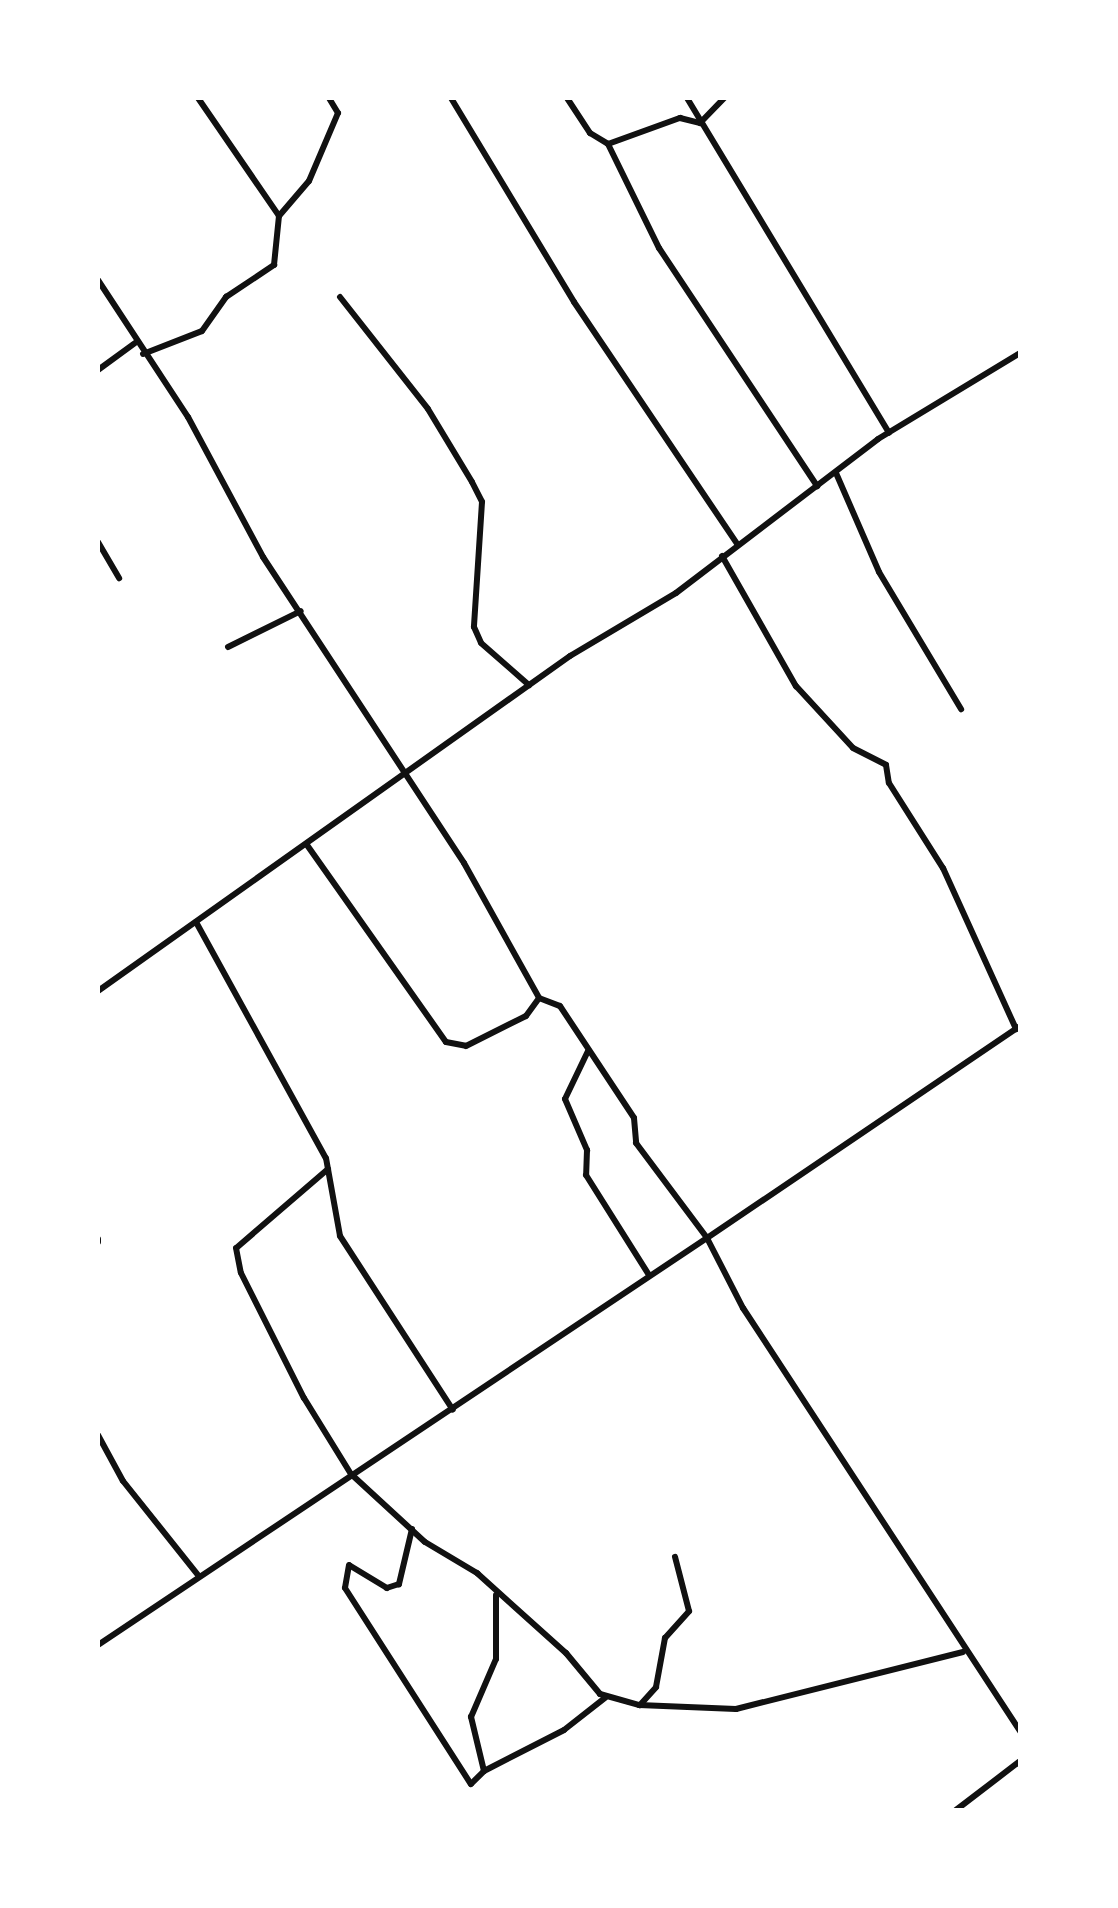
<!DOCTYPE html>
<html>
<head>
<meta charset="utf-8">
<style>
	body { margin:0 }
	#map { position:relative; width:1118px; height:1908px; overflow:hidden; background:#fff; font-family:Roboto,sans-serif }
	div>[style] { position:absolute }
	.minor>* { height:6px; margin:-3px; padding:0 3px; transform-origin:3px; border-radius:3px; background:#111 }
	span { translate:-50% -50%; white-space:nowrap; text-align:center; line-height:1.15; -webkit-text-stroke:8px #fff; paint-order:stroke }
	.frame { position:absolute; inset:0; border:100px solid #fff; pointer-events:none }
</style>
</head>
<body>
<div id="map">
	<div class="minor">
		<div style="left:198px;top:98px;width:143px;rotate:55.5deg"></div>
		<div style="left:451px;top:98px;width:238px;rotate:58.9deg"></div>
		<div style="left:574px;top:302px;width:293px;rotate:56deg"></div>
		<div style="left:567px;top:98px;width:42px;rotate:56.7deg"></div>
		<div style="left:590px;top:133px;width:21px;rotate:31deg"></div>
		<div style="left:608px;top:144px;width:116px;rotate:63.9deg"></div>
		<div style="left:659px;top:248px;width:286px;rotate:56.4deg"></div>
		<div style="left:687px;top:98px;width:391px;rotate:58.9deg"></div>
		<div style="left:608px;top:144px;width:77px;rotate:-19.9deg"></div>
		<div style="left:680px;top:118px;width:21px;rotate:14deg"></div>
		<div style="left:700px;top:123px;width:35px;rotate:-46deg"></div>
		<div style="left:98px;top:280px;width:164px;rotate:56.7deg"></div>
		<div style="left:188px;top:417px;width:159px;rotate:61.8deg"></div>
		<div style="left:263px;top:557px;width:366px;rotate:56.7deg"></div>
		<div style="left:464px;top:863px;width:154px;rotate:60.9deg"></div>
		<div style="left:539px;top:998px;width:22px;rotate:21deg"></div>
		<div style="left:560px;top:1006px;width:134px;rotate:56.5deg"></div>
		<div style="left:634px;top:1118px;width:25px;rotate:85deg"></div>
		<div style="left:636px;top:1143px;width:119px;rotate:53.2deg"></div>
		<div style="left:707px;top:1238px;width:378px;rotate:-34.1deg"></div>
		<div style="left:340px;top:297px;width:142px;rotate:51.8deg"></div>
		<div style="left:428px;top:409px;width:85px;rotate:58.9deg"></div>
		<div style="left:472px;top:482px;width:22px;rotate:63deg"></div>
		<div style="left:482px;top:502px;width:125px;rotate:93.7deg"></div>
		<div style="left:474px;top:627px;width:17px;rotate:66deg"></div>
		<div style="left:481px;top:643px;width:64px;rotate:41.2deg"></div>
		<div style="left:143px;top:354px;width:63px;rotate:-21.3deg"></div>
		<div style="left:202px;top:331px;width:42px;rotate:-54.8deg"></div>
		<div style="left:226px;top:297px;width:58px;rotate:-33.7deg"></div>
		<div style="left:274px;top:265px;width:49px;rotate:-84.2deg"></div>
		<div style="left:279px;top:216px;width:46px;rotate:-49.4deg"></div>
		<div style="left:309px;top:181px;width:74px;rotate:-66.9deg"></div>
		<div style="left:338px;top:113px;width:17px;rotate:-121deg"></div>
		<div style="left:98px;top:370px;width:46px;rotate:-36.1deg"></div>
		<div style="left:836px;top:473px;width:108px;rotate:66.5deg"></div>
		<div style="left:879px;top:572px;width:160px;rotate:59.1deg"></div>
		<div style="left:98px;top:542px;width:42px;rotate:59.7deg"></div>
		<div style="left:722px;top:556px;width:150px;rotate:60.4deg"></div>
		<div style="left:796px;top:686px;width:84px;rotate:47.4deg"></div>
		<div style="left:853px;top:748px;width:37px;rotate:27deg"></div>
		<div style="left:886px;top:765px;width:18px;rotate:81deg"></div>
		<div style="left:889px;top:783px;width:101px;rotate:57.6deg"></div>
		<div style="left:943px;top:868px;width:177px;rotate:65.6deg"></div>
		<div style="left:228px;top:647px;width:81px;rotate:-26.3deg"></div>
		<div style="left:307px;top:845px;width:241px;rotate:54.8deg"></div>
		<div style="left:446px;top:1042px;width:20px;rotate:11deg"></div>
		<div style="left:466px;top:1046px;width:67px;rotate:-26.6deg"></div>
		<div style="left:526px;top:1016px;width:22px;rotate:-54deg"></div>
		<div style="left:196px;top:922px;width:269px;rotate:61.2deg"></div>
		<div style="left:326px;top:1158px;width:79px;rotate:79.8deg"></div>
		<div style="left:340px;top:1236px;width:207px;rotate:57deg"></div>
		<div style="left:98px;top:991px;width:579px;rotate:-35.37deg"></div>
		<div style="left:570px;top:656px;width:123px;rotate:-30.7deg"></div>
		<div style="left:676px;top:593px;width:254px;rotate:-37.3deg"></div>
		<div style="left:878px;top:439px;width:166px;rotate:-31.2deg"></div>
		<div style="left:588px;top:1051px;width:53px;rotate:115.6deg"></div>
		<div style="left:565px;top:1099px;width:56px;rotate:66.7deg"></div>
		<div style="left:587px;top:1150px;width:25px;rotate:92deg"></div>
		<div style="left:586px;top:1175px;width:118px;rotate:57.8deg"></div>
		<div style="left:328px;top:1169px;width:121px;rotate:139.3deg"></div>
		<div style="left:236px;top:1248px;width:25px;rotate:79deg"></div>
		<div style="left:241px;top:1273px;width:140px;rotate:63.3deg"></div>
		<div style="left:304px;top:1398px;width:89px;rotate:58.3deg"></div>
		<div style="left:351px;top:1474px;width:100px;rotate:42.6deg"></div>
		<div style="left:425px;top:1542px;width:61px;rotate:30.8deg"></div>
		<div style="left:477px;top:1573px;width:120px;rotate:42deg"></div>
		<div style="left:566px;top:1653px;width:53px;rotate:50.3deg"></div>
		<div style="left:600px;top:1694px;width:41px;rotate:15.8deg"></div>
		<div style="left:639px;top:1705px;width:97px;rotate:2.4deg"></div>
		<div style="left:736px;top:1709px;width:234px;rotate:-14.1deg"></div>
		<div style="left:98px;top:1239px;width:3px;rotate:90deg"></div>
		<div style="left:98px;top:1435px;width:52px;rotate:61.5deg"></div>
		<div style="left:123px;top:1481px;width:120px;rotate:51.4deg"></div>
		<div style="left:412px;top:1529px;width:57px;rotate:103.3deg"></div>
		<div style="left:399px;top:1584px;width:13px;rotate:162deg"></div>
		<div style="left:387px;top:1588px;width:44px;rotate:-148.8deg"></div>
		<div style="left:349px;top:1565px;width:23px;rotate:100deg"></div>
		<div style="left:345px;top:1588px;width:233px;rotate:57.3deg"></div>
		<div style="left:471px;top:1784px;width:18px;rotate:-45deg"></div>
		<div style="left:484px;top:1771px;width:56px;rotate:-103.5deg"></div>
		<div style="left:471px;top:1717px;width:63px;rotate:-66.7deg"></div>
		<div style="left:496px;top:1659px;width:64px;rotate:-90deg"></div>
		<div style="left:98px;top:1645px;width:732px;rotate:-33.76deg"></div>
		<div style="left:707px;top:1238px;width:79px;rotate:62.8deg"></div>
		<div style="left:743px;top:1308px;width:506px;rotate:56.78deg"></div>
		<div style="left:640px;top:1705px;width:24px;rotate:-48deg"></div>
		<div style="left:656px;top:1687px;width:50px;rotate:-79.6deg"></div>
		<div style="left:665px;top:1638px;width:36px;rotate:-48deg"></div>
		<div style="left:689px;top:1611px;width:56px;rotate:-104.5deg"></div>
		<div style="left:484px;top:1771px;width:90px;rotate:-27.1deg"></div>
		<div style="left:564px;top:1730px;width:52px;rotate:-38deg"></div>
		<div style="left:956px;top:1810px;width:81px;rotate:-37.4deg"></div>
	</div>
	<div class="frame"></div>
</div>
</body>
</html>
